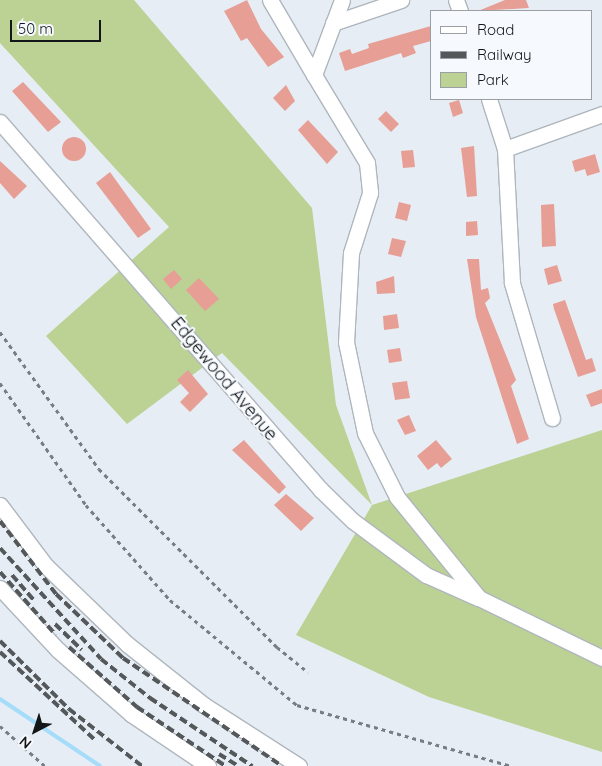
<!DOCTYPE html>
<html>
<head>
<meta charset="utf-8">
<style>
	body { margin:0 }
	#map { position:relative; width:602px; height:766px; overflow:hidden; background:#e6edf4; font-family:Quicksand,sans-serif }
	div>[style] { position:absolute }
	.green>* { inset:0; background:#bbd294 }
	.stream>* { height:4px; margin:-2px; padding:0 2px; transform-origin:2px; border-radius:2px; background:#a5dcfa }
	.building>* { inset:0; background:#e69e95 }
	.round { border-radius:50% }
	.path>* { height:2.5px; margin-top:-1.25px; transform-origin:0; background:repeating-linear-gradient(90deg,#787d82 0 4px,transparent 0 8px) }
	.roads { filter:drop-shadow(1px 0 #afb6bd) drop-shadow(-1px 0 #afb6bd) drop-shadow(0 1px #afb6bd) drop-shadow(0 -1px #afb6bd) }
	.minor>* { height:15px; margin:-7.5px; padding:0 7.5px; transform-origin:7.5px; border-radius:7.5px; background:#fff }
	.rail>* { height:4px; margin-top:-2px; transform-origin:0; background:repeating-linear-gradient(90deg,#54585b 0 8px,transparent 0 12px) }
	span { translate:-50% -50%; white-space:nowrap; text-align:center; line-height:1.15; -webkit-text-stroke:4px #f6fafe; paint-order:stroke }
	.street-label { font-size:18px; color:#131618 }
	.legend { position:absolute; left:430px; top:10px; width:162px; height:90px; box-sizing:border-box; background:#f6fafe; border:1px solid #9b9fa2; margin:0; padding:6px 9px; list-style:none; font-size:15px; color:#131618 }
	.legend li { display:flex; align-items:center; gap:10px; height:25px }
	.legend b { width:25px; border:1px solid #9b9fa2 }
	.north { position:absolute; left:10px; top:706px; width:50px; height:50px; -webkit-text-stroke:4px #f6fafe; paint-order:stroke; rotate:220deg; font-size:14px; font-weight:700; line-height:20px; text-align:center; color:#131618 }
	.north::after { content:''; display:block; margin:auto; width:18px; height:22px; background:#131618; clip-path:polygon(50% 0,100% 100%,50% 72%,0 100%) }
	.scale { position:absolute; left:10px; top:20px; width:91px; height:22px; box-sizing:border-box; border:2px solid #131618; border-top:0; padding-left:6px; font-size:15px; line-height:18px; white-space:nowrap; color:#131618; -webkit-text-stroke:4px #f6fafe; paint-order:stroke }
</style>
</head>
<body>
<div id="map">
	<div class="green">
		<div style="clip-path:polygon(0 0,134px 0,312px 208px,336px 405px,372px 505px,602px 430px,602px 752px,429px 697px,296px 635px,372px 505px,222px 353px,127px 424px,46px 336px,169px 227px,0 43px)"></div>
	</div>
	<div class="stream">
		<div style="left:0;top:699px;width:120px;rotate:33.8deg"></div>
	</div>
	<div class="building">
		<div style="clip-path:polygon(247px 0,261px 29px,284px 57px,268px 67px,247px 38px,241px 41px,224px 11px)"></div>
		<div style="clip-path:polygon(505px 0,526px 0,529px 8px,478px 11px)"></div>
		<div style="clip-path:polygon(431px 26px,431px 41px,413px 46px,416px 53px,403px 58px,401px 53px,345px 71px,339px 53px,350px 49px,352px 54px,369px 48px,368px 44px)"></div>
		<div style="clip-path:polygon(23px 82px,61px 122px,48px 132px,12px 91px)"></div>
		<div style="clip-path:polygon(286px 85px,295px 101px,285px 111px,273px 98px)"></div>
		<div style="clip-path:polygon(459px 100px,463px 113px,453px 117px,449px 103px)"></div>
		<div style="clip-path:polygon(386px 111px,399px 124px,391px 132px,378px 119px)"></div>
		<div style="clip-path:polygon(308px 120px,338px 152px,327px 164px,298px 130px)"></div>
		<div class="round" style="left:62px;top:137px;width:24px;height:24px"></div>
		<div style="clip-path:polygon(474px 146px,477px 196px,467px 197px,461px 148px)"></div>
		<div style="clip-path:polygon(413px 150px,415px 167px,403px 168px,401px 151px)"></div>
		<div style="clip-path:polygon(595px 154px,600px 172px,587px 176px,585px 169px,575px 172px,572px 161px)"></div>
		<div style="clip-path:polygon(0 161px,27px 186px,14px 199px,0 183px)"></div>
		<div style="clip-path:polygon(110px 172px,151px 229px,138px 238px,96px 183px)"></div>
		<div style="clip-path:polygon(399px 202px,411px 205px,407px 221px,395px 218px)"></div>
		<div style="clip-path:polygon(554px 204px,556px 246px,542px 247px,541px 205px)"></div>
		<div style="clip-path:polygon(477px 221px,478px 235px,466px 236px,466px 222px)"></div>
		<div style="clip-path:polygon(392px 238px,406px 241px,401px 257px,388px 254px)"></div>
		<div style="clip-path:polygon(467px 259px,479px 259px,481px 290px,488px 288px,490px 298px,485px 303px,516px 380px,511px 386px,529px 439px,517px 444px,476px 317px)"></div>
		<div style="clip-path:polygon(557px 265px,562px 281px,548px 285px,544px 269px)"></div>
		<div style="clip-path:polygon(174px 270px,182px 279px,171px 289px,163px 279px)"></div>
		<div style="clip-path:polygon(394px 276px,395px 293px,377px 294px,376px 282px)"></div>
		<div style="clip-path:polygon(199px 278px,219px 299px,205px 311px,186px 290px)"></div>
		<div style="clip-path:polygon(565px 300px,586px 360px,592px 358px,596px 371px,578px 377px,554px 309px,553px 304px)"></div>
		<div style="clip-path:polygon(397px 314px,399px 328px,384px 330px,383px 316px)"></div>
		<div style="clip-path:polygon(400px 348px,402px 361px,389px 363px,387px 350px)"></div>
		<div style="clip-path:polygon(188px 370px,208px 394px,190px 412px,180px 402px,189px 393px,177px 380px)"></div>
		<div style="clip-path:polygon(407px 381px,410px 398px,395px 400px,392px 383px)"></div>
		<div style="clip-path:polygon(602px 389px,602px 403px,591px 407px,586px 395px)"></div>
		<div style="clip-path:polygon(409px 415px,416px 431px,405px 435px,397px 420px)"></div>
		<div style="clip-path:polygon(244px 440px,286px 487px,279px 494px,232px 450px)"></div>
		<div style="clip-path:polygon(436px 440px,452px 459px,441px 468px,437px 463px,428px 470px,417px 456px)"></div>
		<div style="clip-path:polygon(286px 494px,314px 518px,301px 531px,274px 505px)"></div>
	</div>
	<div class="path">
		<div style="left:0;top:332px;width:169px;rotate:54.1deg"></div>
		<div style="left:99px;top:469px;width:252px;rotate:45deg"></div>
		<div style="left:277px;top:647px;width:40px;rotate:39deg"></div>
		<div style="left:0;top:383px;width:149px;rotate:54.8deg"></div>
		<div style="left:86px;top:505px;width:127px;rotate:48.5deg"></div>
		<div style="left:170px;top:600px;width:165px;rotate:39.6deg"></div>
		<div style="left:297px;top:705px;width:223px;rotate:15.9deg"></div>
		<div style="left:0;top:726px;width:60px;rotate:41.6deg"></div>
	</div>
	<div class="roads">
		<div class="minor">
			<div style="left:270px;top:0;width:87px;rotate:59.6deg"></div>
			<div style="left:342px;top:0;width:80px;rotate:110.5deg"></div>
			<div style="left:314px;top:75px;width:103px;rotate:58.9deg"></div>
			<div style="left:367px;top:163px;width:30px;rotate:84deg"></div>
			<div style="left:370px;top:193px;width:63px;rotate:107.6deg"></div>
			<div style="left:351px;top:253px;width:89px;rotate:93.2deg"></div>
			<div style="left:346px;top:342px;width:93px;rotate:78.2deg"></div>
			<div style="left:365px;top:433px;width:72px;rotate:63.4deg"></div>
			<div style="left:397px;top:497px;width:130px;rotate:50.9deg"></div>
			<div style="left:479px;top:598px;width:137px;rotate:26deg"></div>
			<div style="left:456px;top:0;width:12px;rotate:70deg"></div>
			<div style="left:333px;top:23px;width:72px;rotate:-18.7deg"></div>
			<div style="left:489px;top:99px;width:52px;rotate:72.3deg"></div>
			<div style="left:505px;top:149px;width:134px;rotate:87deg"></div>
			<div style="left:512px;top:283px;width:141px;rotate:73.5deg"></div>
			<div style="left:0;top:122px;width:487px;rotate:48.9deg"></div>
			<div style="left:320px;top:489px;width:46px;rotate:44.1deg"></div>
			<div style="left:353px;top:521px;width:91px;rotate:36.5deg"></div>
			<div style="left:426px;top:575px;width:57px;rotate:23.9deg"></div>
			<div style="left:505px;top:149px;width:103px;rotate:-19.8deg"></div>
			<div style="left:0;top:505px;width:76px;rotate:53deg"></div>
			<div style="left:46px;top:566px;width:112px;rotate:43.9deg"></div>
			<div style="left:127px;top:644px;width:98px;rotate:38.4deg"></div>
			<div style="left:204px;top:705px;width:113px;rotate:32.7deg"></div>
			<div style="left:0;top:588px;width:85px;rotate:46.9deg"></div>
			<div style="left:58px;top:650px;width:97px;rotate:41.2deg"></div>
			<div style="left:131px;top:714px;width:93px;rotate:34deg"></div>
		</div>
	</div>
	<div class="rail">
		<div style="left:0;top:521px;width:92px;rotate:52.5deg"></div>
		<div style="left:56px;top:594px;width:93px;rotate:43.7deg"></div>
		<div style="left:123px;top:658px;width:192px;rotate:34.2deg"></div>
		<div style="left:0;top:548px;width:150px;rotate:47.7deg"></div>
		<div style="left:101px;top:659px;width:63px;rotate:38.5deg"></div>
		<div style="left:150px;top:698px;width:123px;rotate:33.7deg"></div>
		<div style="left:0;top:572px;width:84px;rotate:48.4deg"></div>
		<div style="left:12px;top:575px;width:35px;rotate:49deg"></div>
		<div style="left:55px;top:624px;width:37px;rotate:44deg"></div>
		<div style="left:0;top:641px;width:97px;rotate:44.6deg"></div>
		<div style="left:69px;top:709px;width:93px;rotate:38deg"></div>
		<div style="left:69px;top:647px;width:91px;rotate:41.4deg"></div>
		<div style="left:137px;top:707px;width:105px;rotate:33.7deg"></div>
		<div style="left:0;top:652px;width:128px;rotate:42.8deg"></div>
		<div style="left:219px;top:754px;width:22px;rotate:32deg"></div>
	</div>
	<div class="street-label">
		<span style="left:224px;top:379px;rotate:50deg">Edgewood Avenue</span>
	</div>
	<ul class="legend">
	<li><b style="height:6px;background:#fff"></b>Road</li>
	<li><b style="height:6px;background:#54585b"></b>Railway</li>
	<li><b style="height:14px;background:#bbd294"></b>Park</li>
	</ul>
	<div class="north">N</div>
	<div class="scale">50 m</div>
</div>
</body>
</html>
